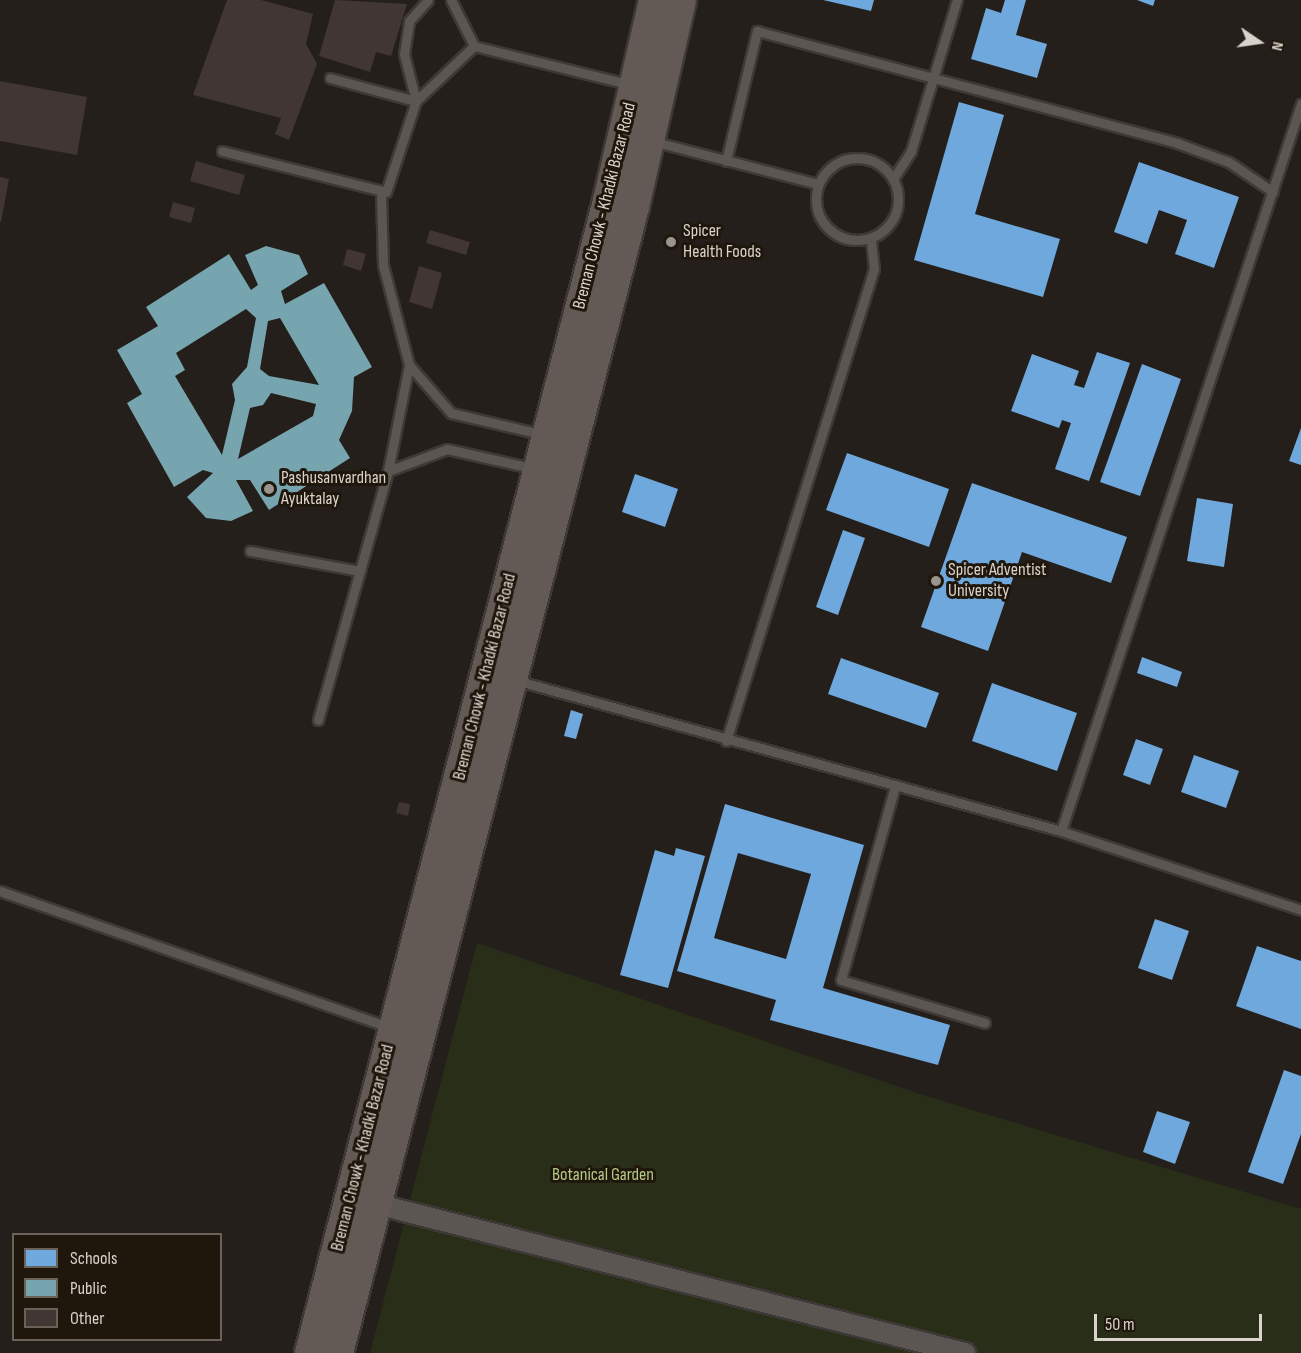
<!DOCTYPE html>
<html>
<head>
<meta charset="utf-8">
<style>
	body { margin:0 }
	#map { position:relative; width:1301px; height:1353px; overflow:hidden; background:#241f1a; font-family:"Sofia Sans Condensed",sans-serif }
	div>[style] { position:absolute }
	.green>* { inset:0; background:#282e17 }
	.schools>* { inset:0; background:#6fa8dc }
	.public>* { inset:0; background:#76a5af }
	.building>* { inset:0; background:#413633 }
	.roads { filter:drop-shadow(2px 0 #3e3936) drop-shadow(-2px 0 #3e3936) drop-shadow(0 2px #3e3936) drop-shadow(0 -2px #3e3936) }
	.service>* { height:9px; margin:-4.5px; padding:0 4.5px; transform-origin:4.5px; border-radius:4.5px; background:#5b5652 }
	.service>.ring { margin:-4.5px; padding:0; box-sizing:content-box; background:none; border:9px solid #5b5652; border-radius:50% }
	.minor>* { height:20px; margin:-10px; padding:0 10px; transform-origin:10px; border-radius:10px; background:#5b5652 }
	.primary>* { height:30px; margin:-15px; padding:0 15px; transform-origin:15px; border-radius:15px; background:#645a55 }
	.dots>* { width:16px; height:16px; translate:-50% -50%; box-sizing:border-box; border:3px solid #1f170c; border-radius:50% }
	span { translate:-50% -50%; white-space:nowrap; text-align:center; line-height:1.15; -webkit-text-stroke:6px #1f170c; paint-order:stroke }
	.street-label { font-size:18px; color:#d9d3cc }
	.poi-label { font-size:18px; color:#d9d3cc }
	.left { translate:0 -50%; text-align:left }
	.park-label { font-size:18px; color:#b5c986 }
	.legend { position:absolute; left:12px; top:1233px; width:210px; height:108px; box-sizing:border-box; background:#1f170c; border:2px solid #696259; margin:0; padding:8px 10px; list-style:none; font-size:18px; color:#d9d3cc }
	.legend li { display:flex; align-items:center; gap:12px; height:30px }
	.legend b { width:30px; border:2px solid #696259 }
	.north { position:absolute; left:1229px; top:12px; width:60px; height:60px; -webkit-text-stroke:4px #1f170c; paint-order:stroke; rotate:103deg; font-size:16px; font-weight:700; line-height:24px; text-align:center; color:#d9d3cc }
	.north::after { content:''; display:block; margin:auto; width:21px; height:27px; background:#d9d3cc; clip-path:polygon(50% 0,100% 100%,50% 72%,0 100%) }
	.scale { position:absolute; left:1094px; top:1314px; width:168px; height:27px; box-sizing:border-box; border:3px solid #d9d3cc; border-top:0; padding-left:8px; font-size:18px; line-height:21px; white-space:nowrap; color:#d9d3cc; -webkit-text-stroke:4px #1f170c; paint-order:stroke }
</style>
</head>
<body>
<div id="map">
	<div class="green">
		<div style="clip-path:polygon(477px 943px,923px 1095px,1301px 1209px,1301px 1353px,370px 1353px)"></div>
	</div>
	<div class="schools">
		<div style="clip-path:polygon(823px 0,874px 0,871px 11px)"></div>
		<div style="clip-path:polygon(1005px 0,1026px 0,1016px 35px,1047px 44px,1037px 78px,971px 59px,986px 8px,1001px 13px)"></div>
		<div style="clip-path:polygon(1137px 0,1155px 0,1153px 6px)"></div>
		<div style="clip-path:polygon(959px 102px,1004px 115px,975px 214px,1060px 239px,1043px 297px,914px 260px)"></div>
		<div style="clip-path:polygon(1139px 162px,1239px 197px,1214px 268px,1175px 254px,1187px 220px,1159px 210px,1147px 244px,1114px 232px)"></div>
		<div style="clip-path:polygon(1097px 352px,1130px 363px,1089px 481px,1055px 469px,1071px 423px,1062px 420px,1059px 428px,1011px 411px,1032px 354px,1079px 371px,1074px 385px,1084px 388px)"></div>
		<div style="clip-path:polygon(1142px 364px,1181px 379px,1140px 496px,1100px 482px)"></div>
		<div style="clip-path:polygon(1301px 428px,1301px 465px,1289px 461px)"></div>
		<div style="clip-path:polygon(847px 453px,949px 489px,929px 547px,826px 510px)"></div>
		<div style="clip-path:polygon(635px 474px,678px 489px,665px 527px,622px 512px)"></div>
		<div style="clip-path:polygon(972px 483px,1127px 537px,1111px 583px,1022px 552px,988px 651px,921px 627px)"></div>
		<div style="clip-path:polygon(1197px 498px,1233px 504px,1224px 567px,1187px 561px)"></div>
		<div style="clip-path:polygon(843px 530px,865px 538px,838px 615px,816px 607px)"></div>
		<div style="clip-path:polygon(1142px 657px,1182px 672px,1177px 687px,1137px 673px)"></div>
		<div style="clip-path:polygon(841px 658px,939px 693px,926px 728px,828px 694px)"></div>
		<div style="clip-path:polygon(992px 683px,1077px 713px,1057px 771px,972px 741px)"></div>
		<div style="clip-path:polygon(571px 710px,583px 714px,576px 739px,564px 736px)"></div>
		<div style="clip-path:polygon(1136px 739px,1163px 749px,1150px 785px,1123px 775px)"></div>
		<div style="clip-path:polygon(1194px 755px,1239px 771px,1226px 808px,1181px 792px)"></div>
		<div style="clip-path:polygon(evenodd,725px 804px,864px 845px,823px 988px,950px 1025px,938px 1065px,770px 1020px,776px 1000px,677px 971px,725px 804px,738px 853px,811px 874px,786px 959px,714px 938px,738px 853px)"></div>
		<div style="clip-path:polygon(676px 848px,705px 856px,668px 988px,620px 975px,655px 850px,674px 856px)"></div>
		<div style="clip-path:polygon(1155px 919px,1189px 931px,1172px 980px,1138px 968px)"></div>
		<div style="clip-path:polygon(1257px 946px,1301px 961px,1301px 1029px,1236px 1006px)"></div>
		<div style="clip-path:polygon(1284px 1070px,1301px 1076px,1301px 1134px,1283px 1184px,1248px 1172px)"></div>
		<div style="clip-path:polygon(1157px 1111px,1190px 1122px,1175px 1164px,1143px 1152px)"></div>
	</div>
	<div class="public">
		<div style="clip-path:polygon(evenodd,266px 246px,299px 255px,308px 274px,281px 291px,285px 304px,324px 283px,372px 367px,354px 377px,352px 411px,339px 440px,350px 458px,269px 510px,250px 480px,236px 480px,253px 511px,231px 521px,206px 518px,187px 497px,213px 473px,203px 470px,174px 487px,127px 403px,142px 394px,117px 350px,158px 326px,146px 307px,229px 254px,251px 290px,258px 285px,245px 255px,266px 246px,246px 309px,256px 318px,247px 367px,232px 384px,235px 400px,222px 455px,175px 376px,185px 370px,176px 353px,246px 309px,266px 246px,280px 318px,319px 385px,269px 376px,260px 369px,268px 321px,280px 318px,266px 246px,271px 393px,316px 404px,313px 416px,238px 459px,250px 408px,263px 405px,271px 393px)"></div>
	</div>
	<div class="building">
		<div style="clip-path:polygon(227px 0,261px 0,313px 14px,306px 44px,317px 64px,289px 140px,275px 134px,281px 118px,193px 95px)"></div>
		<div style="clip-path:polygon(335px 0,407px 4px,391px 56px,376px 52px,370px 72px,319px 56px)"></div>
		<div style="clip-path:polygon(0 81px,87px 97px,77px 155px,0 141px)"></div>
		<div style="clip-path:polygon(196px 161px,245px 175px,239px 195px,190px 181px)"></div>
		<div style="clip-path:polygon(0 177px,9px 179px,1px 222px,0 222px)"></div>
		<div style="clip-path:polygon(173px 202px,195px 208px,191px 223px,169px 217px)"></div>
		<div style="clip-path:polygon(430px 230px,470px 242px,466px 255px,426px 243px)"></div>
		<div style="clip-path:polygon(347px 249px,366px 254px,361px 271px,343px 265px)"></div>
		<div style="clip-path:polygon(419px 266px,442px 273px,432px 309px,409px 302px)"></div>
		<div style="clip-path:polygon(399px 802px,410px 804px,408px 816px,396px 813px)"></div>
	</div>
	<div class="roads">
		<div class="service">
			<div style="left:451px;top:0;width:51px;rotate:63.4deg"></div>
			<div style="left:474px;top:46px;width:163px;rotate:13.9deg"></div>
			<div style="left:330px;top:78px;width:89px;rotate:15deg"></div>
			<div style="left:416px;top:101px;width:49px;rotate:-104.3deg"></div>
			<div style="left:404px;top:54px;width:33px;rotate:-81deg"></div>
			<div style="left:409px;top:21px;width:28px;rotate:-48deg"></div>
			<div style="left:652px;top:141px;width:171px;rotate:14.5deg"></div>
			<div style="left:222px;top:151px;width:169px;rotate:14deg"></div>
			<div style="left:386px;top:192px;width:96px;rotate:-71.8deg"></div>
			<div style="left:416px;top:101px;width:80px;rotate:-43.5deg"></div>
			<div class="ring" style="left:816px;top:158px;width:73px;height:73px"></div>
			<div style="left:726px;top:161px;width:134px;rotate:-76.6deg"></div>
			<div style="left:757px;top:31px;width:435px;rotate:14.9deg"></div>
			<div style="left:1177px;top:143px;width:55px;rotate:20.1deg"></div>
			<div style="left:1229px;top:162px;width:53px;rotate:34.3deg"></div>
			<div style="left:893px;top:179px;width:33px;rotate:-57deg"></div>
			<div style="left:911px;top:151px;width:158px;rotate:-73.1deg"></div>
			<div style="left:381px;top:193px;width:72px;rotate:88.4deg"></div>
			<div style="left:383px;top:265px;width:103px;rotate:75.4deg"></div>
			<div style="left:409px;top:365px;width:64px;rotate:48.8deg"></div>
			<div style="left:451px;top:413px;width:97px;rotate:13.2deg"></div>
			<div style="left:409px;top:365px;width:108px;rotate:101.2deg"></div>
			<div style="left:388px;top:471px;width:63px;rotate:-20.4deg"></div>
			<div style="left:447px;top:449px;width:91px;rotate:12.7deg"></div>
			<div style="left:250px;top:551px;width:112px;rotate:10.3deg"></div>
			<div style="left:515px;top:680px;width:566px;rotate:15.46deg"></div>
			<div style="left:1061px;top:831px;width:253px;rotate:18.2deg"></div>
			<div style="left:318px;top:720px;width:259px;rotate:-74.3deg"></div>
			<div style="left:726px;top:741px;width:495px;rotate:-72.6deg"></div>
			<div style="left:874px;top:269px;width:31px;rotate:-96deg"></div>
			<div style="left:895px;top:786px;width:201px;rotate:105.6deg"></div>
			<div style="left:841px;top:980px;width:150px;rotate:16.6deg"></div>
			<div style="left:1061px;top:831px;width:766px;rotate:-71.73deg"></div>
			<div style="left:0;top:891px;width:414px;rotate:19.3deg"></div>
		</div>
		<div class="minor">
			<div style="left:376px;top:1204px;width:608px;rotate:14.2deg"></div>
		</div>
		<div class="primary">
			<div style="left:310px;top:1353px;width:1190px;rotate:-75.5deg"></div>
			<div style="left:608px;top:201px;width:206px;rotate:-77.1deg"></div>
			<div style="left:338px;top:1353px;width:1184px;rotate:-75.52deg"></div>
			<div style="left:634px;top:207px;width:212px;rotate:-77.2deg"></div>
		</div>
	</div>
	<div class="dots">
		<div style="left:671px;top:242px;background:#9a948e"></div>
		<div style="left:269px;top:489px;background:#9a948e"></div>
		<div style="left:936px;top:581px;background:#9a948e"></div>
	</div>
	<div class="street-label">
		<span style="left:605px;top:206px;rotate:-76deg">Breman Chowk - Khadki Bazar Road</span>
		<span style="left:485px;top:677px;rotate:-76deg">Breman Chowk - Khadki Bazar Road</span>
		<span style="left:363px;top:1148px;rotate:-76deg">Breman Chowk - Khadki Bazar Road</span>
	</div>
	<div class="poi-label">
		<span class="left" style="left:683px;top:242px">Spicer<br>Health Foods</span>
		<span class="left" style="left:281px;top:489px">Pashusanvardhan<br>Ayuktalay</span>
		<span class="left" style="left:948px;top:581px">Spicer Adventist<br>University</span>
	</div>
	<div class="park-label">
		<span style="left:603px;top:1175px">Botanical Garden</span>
	</div>
	<ul class="legend">
	<li><b style="height:16px;background:#6fa8dc"></b>Schools</li>
	<li><b style="height:16px;background:#76a5af"></b>Public</li>
	<li><b style="height:16px;background:#413633"></b>Other</li>
	</ul>
	<div class="north">N</div>
	<div class="scale">50 m</div>
</div>
</body>
</html>
